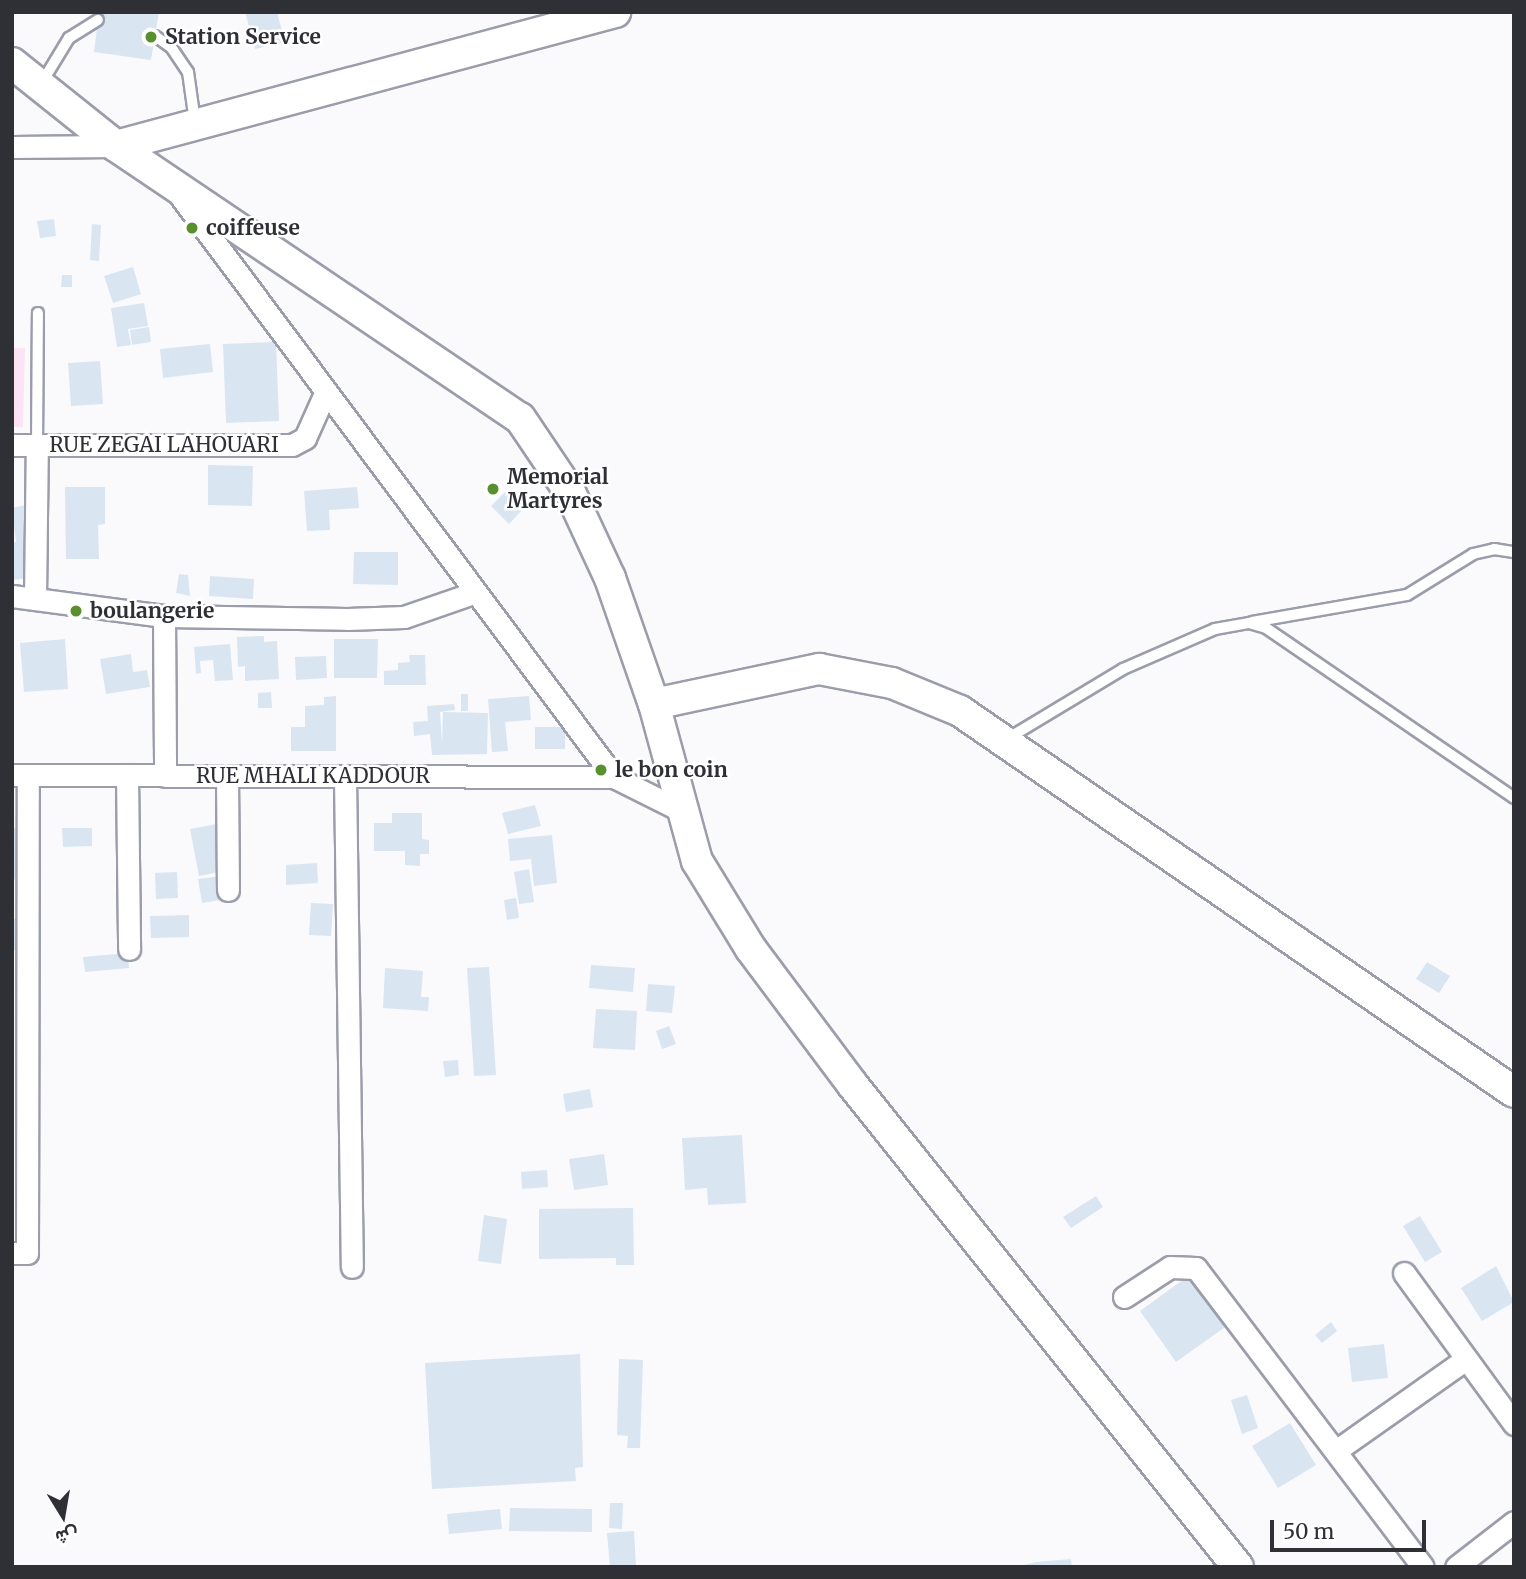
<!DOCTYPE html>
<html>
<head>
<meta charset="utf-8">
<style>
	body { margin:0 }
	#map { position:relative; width:1526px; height:1579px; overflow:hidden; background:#fafafd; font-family:Merriweather,Vazirmatn,serif }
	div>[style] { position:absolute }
	.green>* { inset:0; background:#fce4f6 }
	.building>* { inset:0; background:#d9e5f1 }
	.roads { filter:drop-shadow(2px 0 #9b9dab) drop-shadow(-2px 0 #9b9dab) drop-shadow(0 2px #9b9dab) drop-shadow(0 -2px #9b9dab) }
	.service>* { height:10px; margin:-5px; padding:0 5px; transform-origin:5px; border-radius:5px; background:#fff }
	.minor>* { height:21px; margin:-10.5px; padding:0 10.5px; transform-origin:10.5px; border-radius:10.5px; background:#fff }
	.secondary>* { height:30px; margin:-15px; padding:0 15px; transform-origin:15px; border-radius:15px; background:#fff }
	.dots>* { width:19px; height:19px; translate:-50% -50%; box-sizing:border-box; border:4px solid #fff; border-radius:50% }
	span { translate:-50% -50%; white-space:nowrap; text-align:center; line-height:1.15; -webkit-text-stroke:5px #fff; paint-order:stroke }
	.poi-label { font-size:21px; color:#2f3036; font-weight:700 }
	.left { translate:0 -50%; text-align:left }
	.street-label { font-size:21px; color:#2f3036 }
	.frame { position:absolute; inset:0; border:14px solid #2f3036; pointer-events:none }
	.north { position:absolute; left:28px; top:1481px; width:70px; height:70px; -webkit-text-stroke:5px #fff; paint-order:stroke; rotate:169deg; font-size:19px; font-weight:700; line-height:28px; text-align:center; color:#2f3036 }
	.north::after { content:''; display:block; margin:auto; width:24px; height:32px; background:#2f3036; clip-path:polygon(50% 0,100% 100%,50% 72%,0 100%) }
	.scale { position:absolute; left:1270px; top:1520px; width:156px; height:32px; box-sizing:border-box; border:4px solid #2f3036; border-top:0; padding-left:9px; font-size:21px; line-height:24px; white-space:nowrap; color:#2f3036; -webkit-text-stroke:5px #fff; paint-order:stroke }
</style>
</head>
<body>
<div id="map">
	<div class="green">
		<div style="clip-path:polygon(12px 348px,25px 348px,23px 427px,12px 427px)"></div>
	</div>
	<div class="building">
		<div style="clip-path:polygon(99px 12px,159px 12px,151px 60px,94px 52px)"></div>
		<div style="clip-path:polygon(245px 12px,277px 12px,285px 42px,255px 49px)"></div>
		<div style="clip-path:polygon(54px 219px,56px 236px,40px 238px,37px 221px)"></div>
		<div style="clip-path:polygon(92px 224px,101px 225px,99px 261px,90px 260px)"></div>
		<div style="clip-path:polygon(133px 267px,141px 294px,113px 303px,104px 276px)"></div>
		<div style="clip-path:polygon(62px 275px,72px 275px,72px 287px,61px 287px)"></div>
		<div style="clip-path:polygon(144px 303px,148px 326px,128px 329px,131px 345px,117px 347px,111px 308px)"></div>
		<div style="clip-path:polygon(149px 327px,151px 342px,132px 345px,130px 330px)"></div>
		<div style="clip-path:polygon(276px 342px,279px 421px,226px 423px,223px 344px)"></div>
		<div style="clip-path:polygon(210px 344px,213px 372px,163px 378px,160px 349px)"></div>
		<div style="clip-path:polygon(100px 361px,103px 404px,71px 406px,68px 363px)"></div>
		<div style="clip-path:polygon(208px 465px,253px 466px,252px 506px,208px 505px)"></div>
		<div style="clip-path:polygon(65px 487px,105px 487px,105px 524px,98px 525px,99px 559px,66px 559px)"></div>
		<div style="clip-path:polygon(357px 487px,359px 508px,329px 510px,330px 530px,307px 531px,304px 491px)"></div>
		<div style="clip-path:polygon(505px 492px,523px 509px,509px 524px,491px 506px)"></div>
		<div style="clip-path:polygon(30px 504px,35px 577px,12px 580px,12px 543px,16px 542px,12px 508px)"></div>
		<div style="clip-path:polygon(354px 552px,398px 552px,398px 585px,353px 584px)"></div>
		<div style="clip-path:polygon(179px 574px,188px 575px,190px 596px,176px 593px)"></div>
		<div style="clip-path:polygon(210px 576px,254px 579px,253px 599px,209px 596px)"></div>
		<div style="clip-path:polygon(264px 636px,264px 642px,277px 641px,279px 679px,245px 681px,245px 666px,238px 667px,237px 637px)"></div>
		<div style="clip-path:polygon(65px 639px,68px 689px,24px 692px,20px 643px)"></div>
		<div style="clip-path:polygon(334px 639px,378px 639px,377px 678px,334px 678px)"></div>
		<div style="clip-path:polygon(230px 644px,233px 680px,215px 681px,213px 660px,200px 661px,201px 673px,196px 674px,194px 647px)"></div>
		<div style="clip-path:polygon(131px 654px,133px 672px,147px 670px,150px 687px,106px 694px,100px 659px)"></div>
		<div style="clip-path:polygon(409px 655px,425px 655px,426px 685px,384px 685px,384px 671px,398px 670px,398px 663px,410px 662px)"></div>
		<div style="clip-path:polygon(326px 656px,327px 678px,296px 680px,295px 657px)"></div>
		<div style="clip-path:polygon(271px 692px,272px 708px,258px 708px,258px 693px)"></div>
		<div style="clip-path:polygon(461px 694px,468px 694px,468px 711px,461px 711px)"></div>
		<div style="clip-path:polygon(336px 696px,336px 751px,291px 751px,291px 727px,305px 727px,305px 706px,324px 705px,324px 697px)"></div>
		<div style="clip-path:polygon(529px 696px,531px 720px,505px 722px,508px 751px,492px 752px,488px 699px)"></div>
		<div style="clip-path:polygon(454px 704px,455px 710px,440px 712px,442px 743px,443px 712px,488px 713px,487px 754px,432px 755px,430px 734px,414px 736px,413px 722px,428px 721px,427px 706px)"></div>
		<div style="clip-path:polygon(535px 727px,565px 727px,565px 749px,535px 749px)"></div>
		<div style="clip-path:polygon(535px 805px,541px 826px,508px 834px,502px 813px)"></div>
		<div style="clip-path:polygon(392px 813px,422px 813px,422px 839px,429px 840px,429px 854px,420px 854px,420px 866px,405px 865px,405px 851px,374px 851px,374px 823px,392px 823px)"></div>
		<div style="clip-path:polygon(228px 822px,229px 870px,199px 876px,190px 829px)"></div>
		<div style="clip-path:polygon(18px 827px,30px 877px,12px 880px,12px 829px)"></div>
		<div style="clip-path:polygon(62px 828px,92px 828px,92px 846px,63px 847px)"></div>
		<div style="clip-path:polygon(552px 835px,557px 883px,534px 886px,531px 859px,510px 861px,508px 839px)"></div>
		<div style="clip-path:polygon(317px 863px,318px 883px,286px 885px,286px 865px)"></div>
		<div style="clip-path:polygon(529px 869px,534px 902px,519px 904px,514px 872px)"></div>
		<div style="clip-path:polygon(177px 872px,178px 898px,156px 899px,155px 873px)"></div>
		<div style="clip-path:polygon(229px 875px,232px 898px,202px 903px,198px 879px)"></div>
		<div style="clip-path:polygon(516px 898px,519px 918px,507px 920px,504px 900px)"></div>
		<div style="clip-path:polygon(311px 903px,333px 904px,331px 936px,309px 935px)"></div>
		<div style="clip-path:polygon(189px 915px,189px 937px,151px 938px,150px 916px)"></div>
		<div style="clip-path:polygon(12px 919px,26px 919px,26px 950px,12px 950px)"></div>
		<div style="clip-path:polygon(128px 953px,129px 968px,85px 972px,83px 957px)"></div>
		<div style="clip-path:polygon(1427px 962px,1450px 976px,1439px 993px,1416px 979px)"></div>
		<div style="clip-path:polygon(591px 965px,635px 968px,633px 992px,589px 988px)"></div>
		<div style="clip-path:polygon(489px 967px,496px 1075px,474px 1076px,467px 968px)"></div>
		<div style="clip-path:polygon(385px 968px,423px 971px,421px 997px,429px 997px,428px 1011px,383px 1008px)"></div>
		<div style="clip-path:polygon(648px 984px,675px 986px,672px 1013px,646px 1011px)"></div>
		<div style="clip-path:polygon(596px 1009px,637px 1011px,635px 1050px,593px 1048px)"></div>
		<div style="clip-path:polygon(669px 1026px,676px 1044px,662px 1049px,656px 1031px)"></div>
		<div style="clip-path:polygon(458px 1060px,459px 1075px,445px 1077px,443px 1061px)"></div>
		<div style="clip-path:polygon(590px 1089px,593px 1107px,566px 1112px,563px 1094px)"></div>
		<div style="clip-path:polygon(742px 1135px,746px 1203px,708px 1205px,707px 1188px,685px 1190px,682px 1138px)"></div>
		<div style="clip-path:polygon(604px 1154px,608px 1185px,574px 1190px,569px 1159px)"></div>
		<div style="clip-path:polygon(547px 1170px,548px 1187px,522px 1189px,521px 1172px)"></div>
		<div style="clip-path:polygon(1096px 1196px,1103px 1207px,1071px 1228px,1063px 1217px)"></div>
		<div style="clip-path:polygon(633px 1208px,634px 1265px,616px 1265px,616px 1258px,539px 1259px,539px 1209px)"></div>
		<div style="clip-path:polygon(484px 1215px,507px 1219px,501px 1264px,478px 1261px)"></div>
		<div style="clip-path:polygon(1420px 1216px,1442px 1252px,1425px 1262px,1403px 1226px)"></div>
		<div style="clip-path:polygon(1496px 1266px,1514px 1302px,1482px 1321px,1461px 1288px)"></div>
		<div style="clip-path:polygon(1191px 1274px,1228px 1325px,1176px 1362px,1140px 1311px)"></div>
		<div style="clip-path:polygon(1331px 1322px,1337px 1331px,1322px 1343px,1315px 1335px)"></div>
		<div style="clip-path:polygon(1384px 1344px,1388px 1378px,1352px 1382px,1348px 1348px)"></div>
		<div style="clip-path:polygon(580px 1354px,583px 1467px,575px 1468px,576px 1481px,432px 1489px,425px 1363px)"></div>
		<div style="clip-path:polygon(619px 1359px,643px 1360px,640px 1448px,627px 1448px,628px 1436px,617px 1435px)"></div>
		<div style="clip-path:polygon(1247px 1395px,1258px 1428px,1242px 1434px,1231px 1400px)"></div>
		<div style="clip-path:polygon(1290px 1423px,1316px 1465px,1278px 1488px,1252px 1446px)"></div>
		<div style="clip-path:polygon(610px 1503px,623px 1503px,622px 1529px,609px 1528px)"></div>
		<div style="clip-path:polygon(510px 1508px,592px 1509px,592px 1532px,509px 1531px)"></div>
		<div style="clip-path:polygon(500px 1509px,502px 1529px,449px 1534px,447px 1514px)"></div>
		<div style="clip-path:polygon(634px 1531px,636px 1567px,610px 1567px,607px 1533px)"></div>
		<div style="clip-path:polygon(1071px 1559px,1072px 1567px,1016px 1567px,1036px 1562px)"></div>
	</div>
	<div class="roads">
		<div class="service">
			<div style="left:155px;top:36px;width:19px;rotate:35deg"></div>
			<div style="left:171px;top:47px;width:30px;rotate:56deg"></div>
			<div style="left:188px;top:72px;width:50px;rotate:82deg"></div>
			<div style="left:41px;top:84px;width:54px;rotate:-58.7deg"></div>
			<div style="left:69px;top:38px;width:34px;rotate:-32deg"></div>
			<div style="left:37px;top:446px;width:133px;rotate:-89.6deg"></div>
			<div style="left:1252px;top:622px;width:157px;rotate:-9.9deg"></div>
			<div style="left:1407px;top:595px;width:78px;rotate:-31.8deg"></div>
			<div style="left:1473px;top:554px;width:22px;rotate:-13deg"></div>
			<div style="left:1494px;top:549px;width:20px;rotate:9deg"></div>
			<div style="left:1007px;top:739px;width:135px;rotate:-31.1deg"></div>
			<div style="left:1123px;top:669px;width:100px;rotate:-23.5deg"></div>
			<div style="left:1215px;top:629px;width:35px;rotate:-10deg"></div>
			<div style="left:1249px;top:623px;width:18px;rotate:16deg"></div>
			<div style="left:1266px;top:628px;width:301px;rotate:34.4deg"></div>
		</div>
		<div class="minor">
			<div style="left:12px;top:147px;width:104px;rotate:-0.6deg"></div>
			<div style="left:181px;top:197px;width:724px;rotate:53.26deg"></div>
			<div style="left:614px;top:777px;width:78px;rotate:26.6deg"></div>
			<div style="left:12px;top:445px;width:280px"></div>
			<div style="left:292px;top:445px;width:15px;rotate:-28deg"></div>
			<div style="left:305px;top:438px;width:51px;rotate:-65.9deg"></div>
			<div style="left:12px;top:596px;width:153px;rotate:7.5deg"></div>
			<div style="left:164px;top:616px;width:183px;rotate:0.9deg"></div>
			<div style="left:347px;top:619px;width:57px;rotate:-2deg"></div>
			<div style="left:404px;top:617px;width:76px;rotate:-19.1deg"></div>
			<div style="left:35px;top:599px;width:153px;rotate:-89.3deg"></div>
			<div style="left:164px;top:616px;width:160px;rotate:89.6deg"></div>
			<div style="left:12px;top:775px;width:602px;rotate:0.19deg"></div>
			<div style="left:127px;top:775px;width:174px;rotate:89.3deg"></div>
			<div style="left:227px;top:776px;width:114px;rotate:89.5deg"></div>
			<div style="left:345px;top:776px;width:491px;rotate:89.2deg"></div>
			<div style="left:12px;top:1253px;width:15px"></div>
			<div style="left:27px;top:1253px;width:478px;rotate:-89.9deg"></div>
			<div style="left:1404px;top:1273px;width:187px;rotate:53.9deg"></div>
			<div style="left:1124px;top:1297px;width:55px;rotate:-33.1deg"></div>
			<div style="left:1170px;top:1267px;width:26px;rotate:2deg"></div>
			<div style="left:1196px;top:1268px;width:375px;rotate:52.8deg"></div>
			<div style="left:1337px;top:1450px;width:158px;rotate:-35.2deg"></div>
			<div style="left:1456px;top:1567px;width:73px;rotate:-37.8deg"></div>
		</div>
		<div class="secondary">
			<div style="left:12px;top:63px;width:133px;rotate:38.6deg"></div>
			<div style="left:116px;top:146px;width:487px;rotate:34deg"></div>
			<div style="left:520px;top:418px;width:89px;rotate:56deg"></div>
			<div style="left:570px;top:492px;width:95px;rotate:65.1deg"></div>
			<div style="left:610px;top:578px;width:133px;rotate:70.8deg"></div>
			<div style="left:654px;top:704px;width:163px;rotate:74.7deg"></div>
			<div style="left:697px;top:861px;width:103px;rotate:58.5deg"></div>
			<div style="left:751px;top:949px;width:169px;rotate:53.2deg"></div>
			<div style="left:852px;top:1084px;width:618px;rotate:51.37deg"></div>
			<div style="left:116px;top:146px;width:517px;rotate:-15.03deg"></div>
			<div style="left:654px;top:704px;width:169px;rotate:-12deg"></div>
			<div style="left:819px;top:669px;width:74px;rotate:10.9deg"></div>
			<div style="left:892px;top:683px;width:74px;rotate:22.4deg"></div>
			<div style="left:960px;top:711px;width:672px;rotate:34.52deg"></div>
		</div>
	</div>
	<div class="dots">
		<div style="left:151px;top:37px;background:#57902d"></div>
		<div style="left:192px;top:228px;background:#57902d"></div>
		<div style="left:493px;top:489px;background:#57902d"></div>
		<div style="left:76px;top:611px;background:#57902d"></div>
		<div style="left:601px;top:770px;background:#57902d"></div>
	</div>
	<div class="poi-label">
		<span class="left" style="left:165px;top:37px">Station Service</span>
		<span class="left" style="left:206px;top:228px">coiffeuse</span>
		<span class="left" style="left:507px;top:489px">Memorial<br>Martyres</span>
		<span class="left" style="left:90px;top:611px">boulangerie</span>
		<span class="left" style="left:615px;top:770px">le bon coin</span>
	</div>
	<div class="street-label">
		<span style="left:164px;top:445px">RUE ZEGAI LAHOUARI</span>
		<span style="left:313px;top:776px">RUE MHALI KADDOUR</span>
	</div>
	<div class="frame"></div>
	<div class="north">ش</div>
	<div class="scale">50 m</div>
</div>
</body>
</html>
